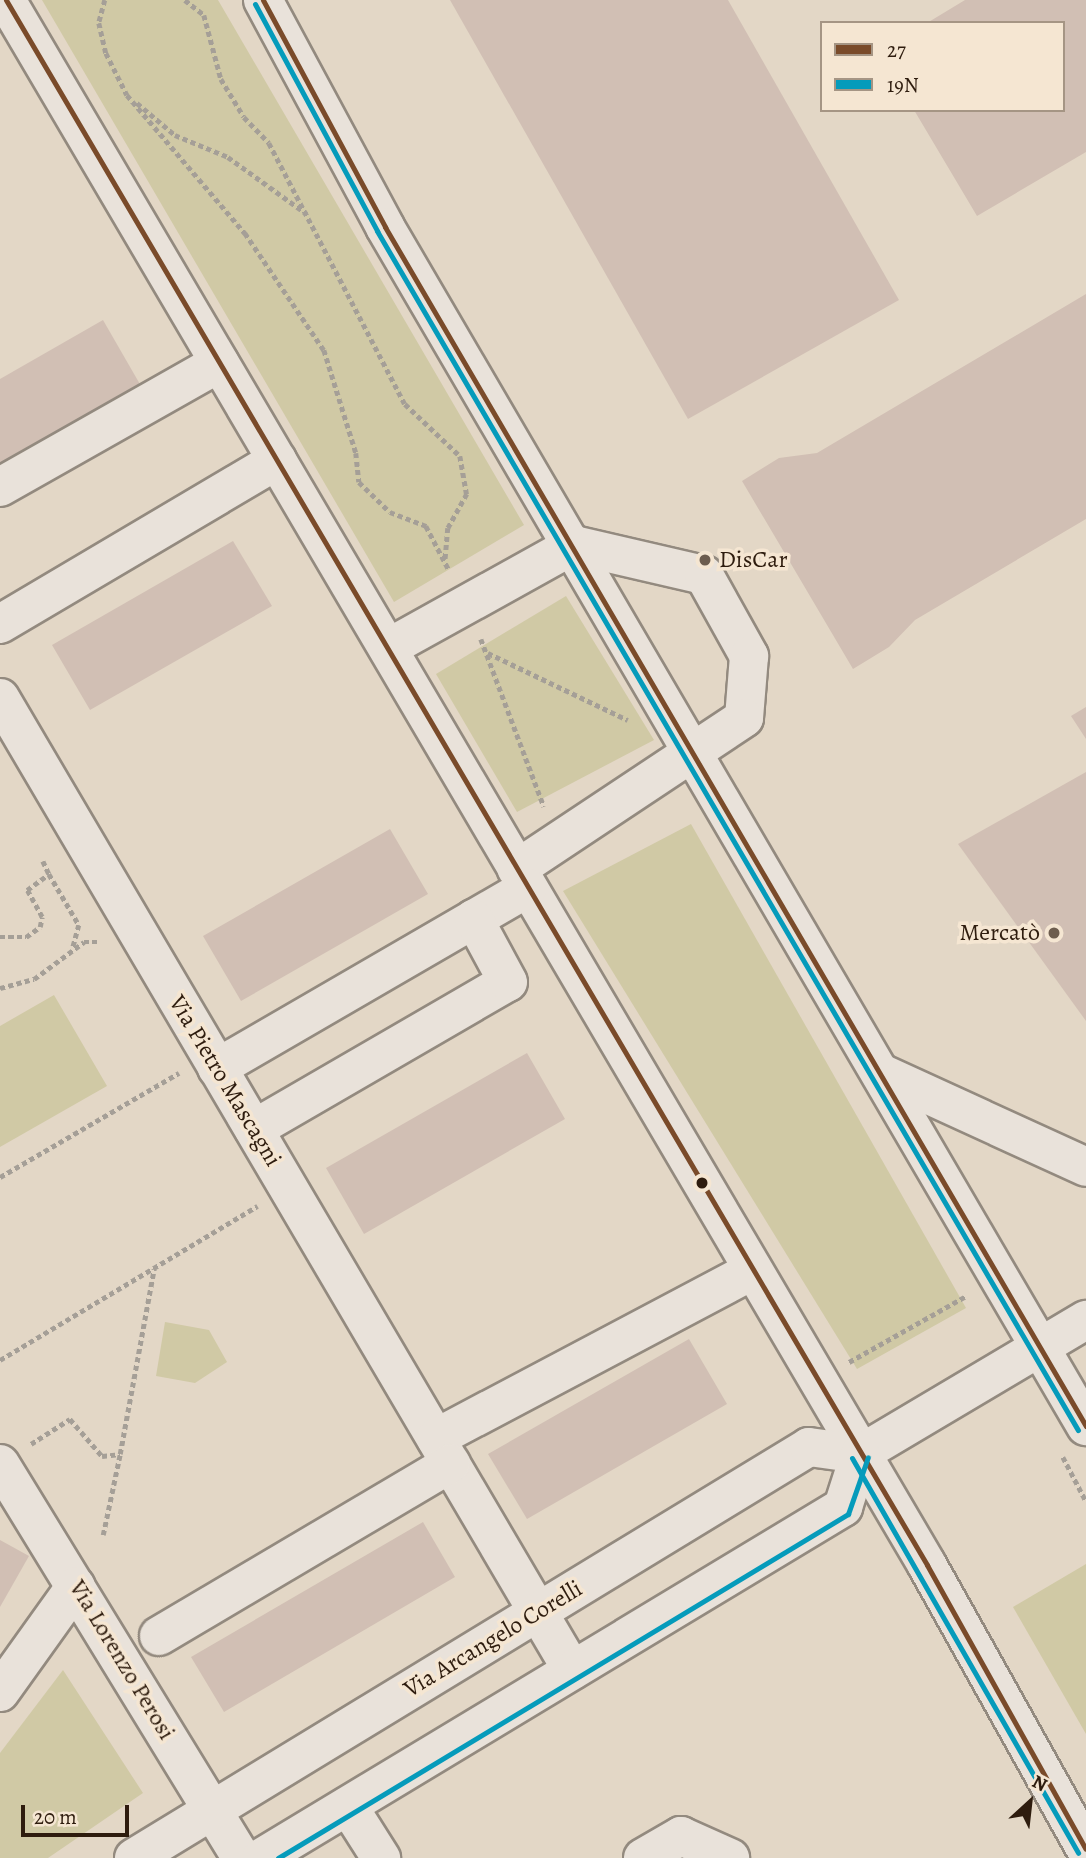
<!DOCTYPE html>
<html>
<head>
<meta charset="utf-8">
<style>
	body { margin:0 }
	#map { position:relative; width:1086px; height:1858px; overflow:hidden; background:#e3d7c6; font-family:Alegreya,serif }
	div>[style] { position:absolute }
	.green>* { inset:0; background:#d0c9a5 }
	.building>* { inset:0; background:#d1bfb4 }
	.path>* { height:4.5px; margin-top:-2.25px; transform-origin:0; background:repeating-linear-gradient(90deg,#a59f97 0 5px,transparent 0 8.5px) }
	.roads { filter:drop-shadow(2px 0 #938a7f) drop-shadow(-2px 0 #938a7f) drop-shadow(0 2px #938a7f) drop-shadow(0 -2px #938a7f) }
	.minor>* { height:38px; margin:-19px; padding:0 19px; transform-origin:19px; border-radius:19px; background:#e9e2da }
	.bus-1>* { height:5px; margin:-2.5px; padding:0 2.5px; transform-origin:2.5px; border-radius:2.5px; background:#7a4b2a }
	.bus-2>* { height:5px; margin:-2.5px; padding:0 2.5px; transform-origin:2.5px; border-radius:2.5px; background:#059bbb }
	.dots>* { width:19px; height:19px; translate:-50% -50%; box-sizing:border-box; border:4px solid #f5e6d2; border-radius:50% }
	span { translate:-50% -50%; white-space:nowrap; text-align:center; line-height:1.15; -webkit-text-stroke:7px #f5e6d2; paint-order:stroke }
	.poi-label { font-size:24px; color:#2e1c0e }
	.left { translate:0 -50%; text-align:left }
	.right { translate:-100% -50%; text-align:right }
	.street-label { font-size:24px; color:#2e1c0e }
	.legend { position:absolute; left:820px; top:21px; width:245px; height:91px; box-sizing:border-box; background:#f5e6d2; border:2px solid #a59584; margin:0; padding:9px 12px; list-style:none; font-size:21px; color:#2e1c0e }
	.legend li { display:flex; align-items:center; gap:14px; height:35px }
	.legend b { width:35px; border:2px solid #a59584 }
	.north { position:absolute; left:995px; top:1767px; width:70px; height:70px; -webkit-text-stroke:5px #f5e6d2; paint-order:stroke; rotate:27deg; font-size:19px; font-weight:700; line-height:28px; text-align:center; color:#2e1c0e }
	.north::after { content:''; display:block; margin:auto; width:24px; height:32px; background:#2e1c0e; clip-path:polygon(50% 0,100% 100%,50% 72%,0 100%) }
	.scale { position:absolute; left:21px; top:1805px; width:108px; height:32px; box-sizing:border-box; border:4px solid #2e1c0e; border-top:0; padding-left:9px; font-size:21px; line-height:24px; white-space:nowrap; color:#2e1c0e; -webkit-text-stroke:5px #f5e6d2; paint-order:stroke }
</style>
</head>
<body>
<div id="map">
	<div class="green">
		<div style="clip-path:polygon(42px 0,218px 0,524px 525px,394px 602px)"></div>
		<div style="clip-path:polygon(566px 596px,654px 740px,517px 812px,436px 674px)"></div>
		<div style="clip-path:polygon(691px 824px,966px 1308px,857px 1369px,563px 891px)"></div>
		<div style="clip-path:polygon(54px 995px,107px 1086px,0 1147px,0 1026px)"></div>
		<div style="clip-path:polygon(165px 1322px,209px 1330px,227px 1362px,195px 1383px,156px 1376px)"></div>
		<div style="clip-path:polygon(1086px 1564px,1086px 1734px,1013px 1607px)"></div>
		<div style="clip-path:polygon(63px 1670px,143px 1793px,48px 1858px,0 1858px,0 1753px)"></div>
	</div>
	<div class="building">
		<div style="clip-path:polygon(450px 0,728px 0,899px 300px,688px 419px)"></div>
		<div style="clip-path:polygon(965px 0,1086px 0,1086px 152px,977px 216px,914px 110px,1063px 110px,1063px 23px,927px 23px)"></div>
		<div style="clip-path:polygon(1086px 294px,1086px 519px,915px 620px,889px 647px,853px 669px,742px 481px,779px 458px,817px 453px)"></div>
		<div style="clip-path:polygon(103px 320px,141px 386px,0 467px,0 379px)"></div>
		<div style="clip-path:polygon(233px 541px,272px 606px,90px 710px,52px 645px)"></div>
		<div style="clip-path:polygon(1086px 707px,1086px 739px,1071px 716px)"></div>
		<div style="clip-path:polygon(1086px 772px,1086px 1021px,958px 844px)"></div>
		<div style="clip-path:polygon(390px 829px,428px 894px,241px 1001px,203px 936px)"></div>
		<div style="clip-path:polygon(527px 1053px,565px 1119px,364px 1234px,326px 1168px)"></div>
		<div style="clip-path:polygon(689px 1339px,727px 1404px,527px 1519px,488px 1454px)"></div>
		<div style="clip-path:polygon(423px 1522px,455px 1577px,224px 1712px,191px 1657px)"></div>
		<div style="clip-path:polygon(0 1540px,29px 1556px,0 1607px)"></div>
	</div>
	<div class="path">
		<div style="left:105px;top:0;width:24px;rotate:105deg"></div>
		<div style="left:99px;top:23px;width:31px;rotate:77deg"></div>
		<div style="left:106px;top:53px;width:47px;rotate:63.4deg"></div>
		<div style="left:127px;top:95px;width:182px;rotate:49.5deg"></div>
		<div style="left:245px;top:233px;width:141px;rotate:56deg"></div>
		<div style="left:324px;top:350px;width:108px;rotate:72.7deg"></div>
		<div style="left:356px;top:453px;width:29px;rotate:84deg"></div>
		<div style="left:359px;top:482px;width:43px;rotate:44.1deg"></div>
		<div style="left:390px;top:512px;width:39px;rotate:21deg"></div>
		<div style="left:426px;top:526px;width:50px;rotate:62.4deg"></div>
		<div style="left:185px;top:0;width:24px;rotate:38deg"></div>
		<div style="left:204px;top:15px;width:66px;rotate:75.1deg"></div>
		<div style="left:221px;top:79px;width:44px;rotate:58.8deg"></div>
		<div style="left:244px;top:117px;width:36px;rotate:46deg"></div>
		<div style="left:269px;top:143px;width:294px;rotate:62.5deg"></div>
		<div style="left:405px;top:404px;width:76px;rotate:43.4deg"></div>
		<div style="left:460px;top:456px;width:39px;rotate:80deg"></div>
		<div style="left:467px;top:494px;width:39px;rotate:119deg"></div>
		<div style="left:448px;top:528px;width:33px;rotate:95deg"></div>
		<div style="left:137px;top:103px;width:50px;rotate:40.1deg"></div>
		<div style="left:175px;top:135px;width:57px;rotate:22.5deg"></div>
		<div style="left:228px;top:157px;width:97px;rotate:35.8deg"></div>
		<div style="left:481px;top:639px;width:179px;rotate:69.4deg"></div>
		<div style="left:488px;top:653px;width:155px;rotate:25.6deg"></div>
		<div style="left:43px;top:861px;width:14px;rotate:65deg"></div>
		<div style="left:0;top:937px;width:26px"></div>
		<div style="left:26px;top:937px;width:17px;rotate:-36deg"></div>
		<div style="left:40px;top:927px;width:10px;rotate:-79deg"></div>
		<div style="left:42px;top:917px;width:31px;rotate:-119deg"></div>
		<div style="left:27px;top:890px;width:27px;rotate:-36deg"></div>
		<div style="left:49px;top:874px;width:59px;rotate:59.5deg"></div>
		<div style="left:79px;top:925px;width:24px;rotate:105deg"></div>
		<div style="left:0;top:988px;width:35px;rotate:-15deg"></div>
		<div style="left:34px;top:979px;width:62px;rotate:-36.5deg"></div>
		<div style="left:84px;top:942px;width:16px"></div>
		<div style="left:0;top:1177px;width:207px;rotate:-30.2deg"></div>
		<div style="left:0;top:1360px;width:300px;rotate:-30.9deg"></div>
		<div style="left:849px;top:1362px;width:134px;rotate:-29.4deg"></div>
		<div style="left:31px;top:1444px;width:46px;rotate:-32.7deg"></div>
		<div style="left:70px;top:1419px;width:49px;rotate:49.1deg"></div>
		<div style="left:102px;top:1456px;width:18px;rotate:-6deg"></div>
		<div style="left:120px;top:1454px;width:188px;rotate:-79.6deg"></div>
		<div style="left:1063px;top:1457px;width:50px;rotate:62.4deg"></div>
		<div style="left:103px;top:1535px;width:83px;rotate:-78.1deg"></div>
	</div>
	<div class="roads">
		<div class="minor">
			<div style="left:6px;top:0;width:1816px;rotate:59.52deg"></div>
			<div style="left:927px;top:1565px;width:325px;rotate:60.8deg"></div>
			<div style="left:263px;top:0;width:258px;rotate:61.7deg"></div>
			<div style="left:385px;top:227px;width:1389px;rotate:59.69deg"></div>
			<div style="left:0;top:487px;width:252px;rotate:-29.5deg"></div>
			<div style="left:0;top:624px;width:322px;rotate:-30.6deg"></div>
			<div style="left:388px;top:648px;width:213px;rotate:-29deg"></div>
			<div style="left:574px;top:545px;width:133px;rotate:13deg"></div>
			<div style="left:704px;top:575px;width:93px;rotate:60.9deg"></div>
			<div style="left:749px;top:656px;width:62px;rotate:94.6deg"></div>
			<div style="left:744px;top:718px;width:273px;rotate:146.4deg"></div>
			<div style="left:0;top:698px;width:1128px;rotate:59.52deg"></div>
			<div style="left:217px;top:1068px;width:359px;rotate:-30.1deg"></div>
			<div style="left:883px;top:1074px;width:223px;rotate:24.6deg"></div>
			<div style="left:254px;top:1129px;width:293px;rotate:-30.1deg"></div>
			<div style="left:508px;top:982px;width:72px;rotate:-118.4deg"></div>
			<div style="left:436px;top:1438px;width:357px;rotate:-27.9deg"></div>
			<div style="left:0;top:1464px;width:462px;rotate:58.5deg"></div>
			<div style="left:159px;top:1636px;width:339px;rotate:-30.6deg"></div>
			<div style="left:0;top:1692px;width:130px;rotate:-54.4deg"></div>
			<div style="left:348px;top:1806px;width:62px;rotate:57.6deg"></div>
			<div style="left:134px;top:1858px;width:790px;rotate:-31.34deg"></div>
			<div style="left:809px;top:1447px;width:51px;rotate:7.8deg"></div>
			<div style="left:860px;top:1454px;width:263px;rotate:-30.7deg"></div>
			<div style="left:261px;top:1858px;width:680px;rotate:-31.09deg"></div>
			<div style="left:843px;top:1507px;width:56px;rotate:-72.2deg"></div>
			<div style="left:643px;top:1858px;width:44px;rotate:-30.1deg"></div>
			<div style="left:681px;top:1836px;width:54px;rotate:24.2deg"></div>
		</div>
	</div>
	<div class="bus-1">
		<div style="left:6px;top:0;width:1816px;rotate:59.52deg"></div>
		<div style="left:927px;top:1565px;width:325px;rotate:60.8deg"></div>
		<div style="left:263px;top:0;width:258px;rotate:61.7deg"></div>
		<div style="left:385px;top:227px;width:1389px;rotate:59.69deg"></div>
	</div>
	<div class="bus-2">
		<div style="left:255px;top:4px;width:258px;rotate:61.7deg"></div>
		<div style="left:377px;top:231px;width:1389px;rotate:59.69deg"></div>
		<div style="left:852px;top:1458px;width:455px;rotate:60.2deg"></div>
		<div style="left:278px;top:1858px;width:666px;rotate:-31.11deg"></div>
		<div style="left:848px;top:1514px;width:60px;rotate:-70.7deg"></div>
	</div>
	<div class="dots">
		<div style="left:705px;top:560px;background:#6d5d4e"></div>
		<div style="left:1054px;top:933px;background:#6d5d4e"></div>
		<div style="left:702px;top:1183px;background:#2e1c0e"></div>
	</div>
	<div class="poi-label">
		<span class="left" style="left:719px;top:560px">DisCar</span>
		<span class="right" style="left:1040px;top:933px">Mercatò</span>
	</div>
	<div class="street-label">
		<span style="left:225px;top:1081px;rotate:59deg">Via Pietro Mascagni</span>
		<span style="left:493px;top:1639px;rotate:-31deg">Via Arcangelo Corelli</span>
		<span style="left:122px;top:1660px;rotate:59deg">Via Lorenzo Perosi</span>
	</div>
	<ul class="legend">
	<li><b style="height:9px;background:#7a4b2a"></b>27</li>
	<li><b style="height:9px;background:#059bbb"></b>19N</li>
	</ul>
	<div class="north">N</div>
	<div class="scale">20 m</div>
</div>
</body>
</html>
